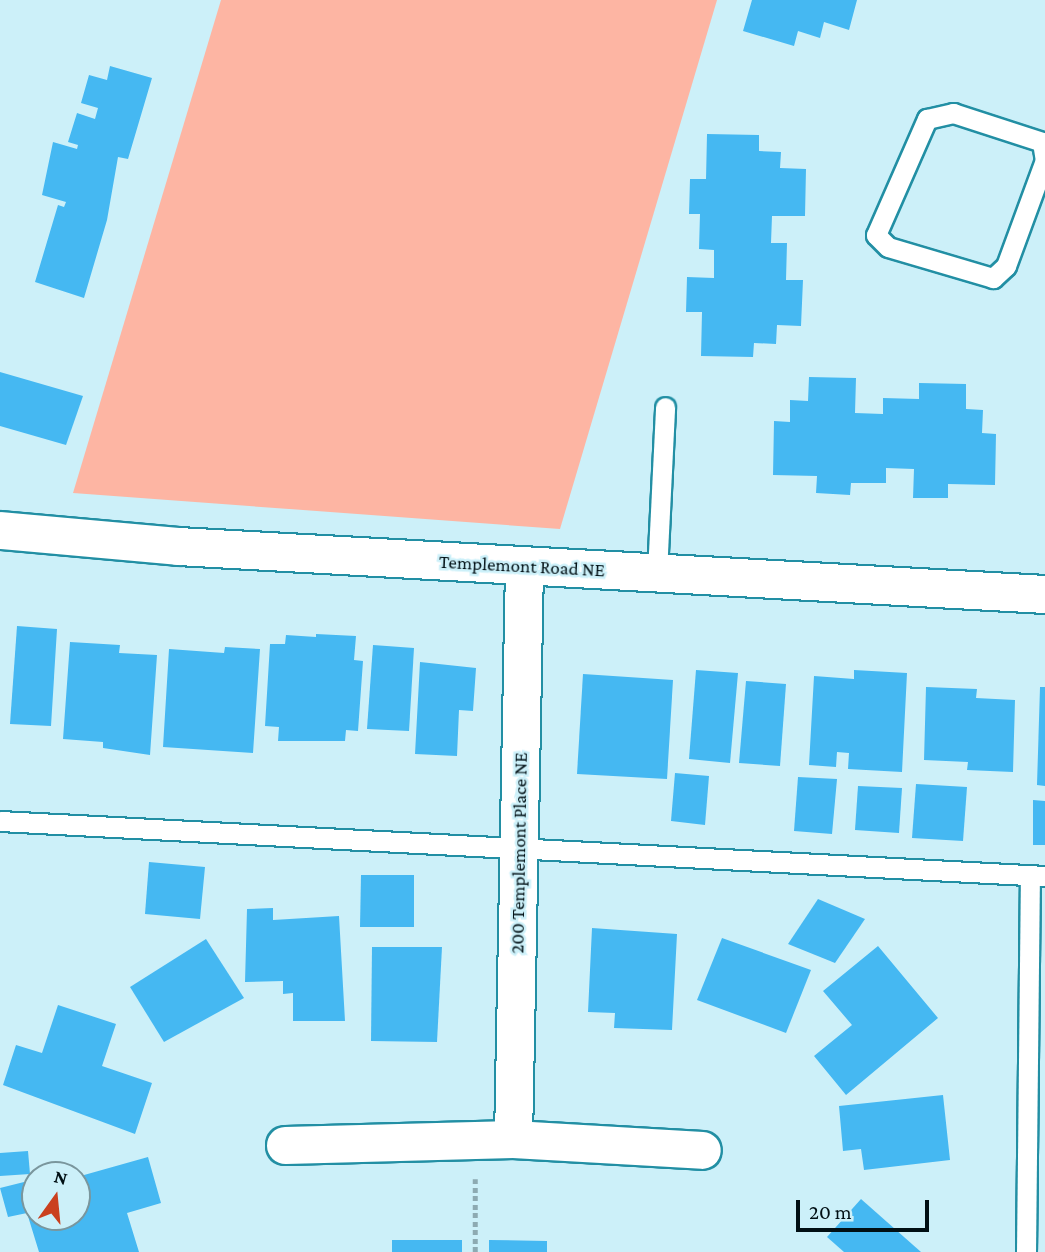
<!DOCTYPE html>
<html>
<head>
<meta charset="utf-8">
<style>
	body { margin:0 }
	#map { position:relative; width:1045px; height:1252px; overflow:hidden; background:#ccf0f9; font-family:"Crimson Pro",serif }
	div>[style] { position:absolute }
	.green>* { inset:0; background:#fdb5a3 }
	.building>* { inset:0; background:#45b8f2 }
	.path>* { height:4.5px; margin-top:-2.25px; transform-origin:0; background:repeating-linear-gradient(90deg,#8daab2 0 5px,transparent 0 8.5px) }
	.roads { filter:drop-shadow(2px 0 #228fa4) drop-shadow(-2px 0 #228fa4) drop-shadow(0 2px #228fa4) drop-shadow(0 -2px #228fa4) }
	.service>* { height:19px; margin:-9.5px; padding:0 9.5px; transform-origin:9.5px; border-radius:9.5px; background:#fff }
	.minor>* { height:37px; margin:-18.5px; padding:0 18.5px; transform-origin:18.5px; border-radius:18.5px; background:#fff }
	span { translate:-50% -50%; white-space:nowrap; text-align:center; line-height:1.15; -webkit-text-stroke:5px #ccf0f9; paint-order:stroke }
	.street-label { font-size:19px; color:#000f14 }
	.north { position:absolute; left:21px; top:1161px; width:70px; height:70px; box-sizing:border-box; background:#ccf0f9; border:2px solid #7a969d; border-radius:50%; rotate:15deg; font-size:19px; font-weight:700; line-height:28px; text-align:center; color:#000f14 }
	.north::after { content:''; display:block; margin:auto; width:24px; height:32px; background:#ca401f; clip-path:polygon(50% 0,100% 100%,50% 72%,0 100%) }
	.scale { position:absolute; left:796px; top:1200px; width:133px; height:32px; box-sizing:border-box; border:4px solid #000f14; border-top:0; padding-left:9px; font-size:21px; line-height:24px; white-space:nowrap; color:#000f14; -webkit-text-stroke:5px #ccf0f9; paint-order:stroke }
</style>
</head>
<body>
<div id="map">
	<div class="green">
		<div style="clip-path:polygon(221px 0,717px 0,560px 529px,73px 493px)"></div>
	</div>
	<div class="building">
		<div style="clip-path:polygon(752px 0,857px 0,849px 30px,824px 22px,820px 38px,798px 31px,794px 46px,743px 31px)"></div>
		<div style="clip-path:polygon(110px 66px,152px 78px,128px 159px,118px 157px,107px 220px,84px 298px,35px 282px,58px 205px,64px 207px,66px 202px,42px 195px,53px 142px,77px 149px,78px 145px,68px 142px,77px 113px,95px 119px,98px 108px,81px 103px,89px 75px,107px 80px)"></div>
		<div style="clip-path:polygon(707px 134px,759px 135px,759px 151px,781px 152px,780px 168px,806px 169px,805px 216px,772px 216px,771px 243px,787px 243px,786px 280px,803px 280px,801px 326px,777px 325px,776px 344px,754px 343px,753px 357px,701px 356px,702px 312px,686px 312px,687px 277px,714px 278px,714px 250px,699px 249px,700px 214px,689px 214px,690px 179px,706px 179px)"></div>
		<div style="clip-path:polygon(0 372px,83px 396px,66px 445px,0 426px)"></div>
		<div style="clip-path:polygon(809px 377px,856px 378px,855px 413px,883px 414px,883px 398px,919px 399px,919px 383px,966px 384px,966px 409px,983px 410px,982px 433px,996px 434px,995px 485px,948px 484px,948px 498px,913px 498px,914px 469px,886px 468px,886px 483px,851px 483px,850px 495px,816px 493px,817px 476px,773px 475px,774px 421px,790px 422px,790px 400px,808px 401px)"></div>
		<div style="clip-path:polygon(17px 626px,57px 629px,51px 726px,10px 724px)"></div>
		<div style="clip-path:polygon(316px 634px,356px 636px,354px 660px,363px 661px,358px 731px,346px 730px,345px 741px,278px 741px,279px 727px,265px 726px,270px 644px,285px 644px,286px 635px,316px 637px)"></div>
		<div style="clip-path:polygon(70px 642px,120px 645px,119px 653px,157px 655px,150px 755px,103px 748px,103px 742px,63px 739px)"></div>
		<div style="clip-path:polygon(373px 645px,414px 648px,409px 731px,367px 729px)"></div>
		<div style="clip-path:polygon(225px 647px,260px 649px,253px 753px,163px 747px,169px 649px,224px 653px)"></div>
		<div style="clip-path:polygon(420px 662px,476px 668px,473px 711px,459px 710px,457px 756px,415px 754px)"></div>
		<div style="clip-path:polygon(696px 670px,738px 673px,730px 763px,689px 759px)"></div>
		<div style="clip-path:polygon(854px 670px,907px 673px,902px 772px,848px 769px,849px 753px,837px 752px,836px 767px,809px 765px,814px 676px,854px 679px)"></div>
		<div style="clip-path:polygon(583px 674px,673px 680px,667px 779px,577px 774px)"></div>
		<div style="clip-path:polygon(746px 681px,786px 684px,780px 766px,739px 763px)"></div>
		<div style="clip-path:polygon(926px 687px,977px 689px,976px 698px,1015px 700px,1013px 772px,967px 770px,968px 762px,924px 760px)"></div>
		<div style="clip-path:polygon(1040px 687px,1045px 687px,1045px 786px,1037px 785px)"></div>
		<div style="clip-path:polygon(675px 773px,709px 776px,705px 825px,671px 821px)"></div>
		<div style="clip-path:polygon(798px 777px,837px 779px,832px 834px,794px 831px)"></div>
		<div style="clip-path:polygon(916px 784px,967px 787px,963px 841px,912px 838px)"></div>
		<div style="clip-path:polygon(858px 786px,902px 788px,899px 833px,855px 830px)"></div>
		<div style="clip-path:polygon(1033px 800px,1045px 801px,1045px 845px,1033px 845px)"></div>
		<div style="clip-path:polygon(149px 862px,205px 867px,200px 919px,145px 914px)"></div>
		<div style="clip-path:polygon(361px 875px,414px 875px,414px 927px,360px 927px)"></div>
		<div style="clip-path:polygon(818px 899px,865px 919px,835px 963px,788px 944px)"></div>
		<div style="clip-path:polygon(273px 908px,273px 920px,339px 916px,345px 1021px,293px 1021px,293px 993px,283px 994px,283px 981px,245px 982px,247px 909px)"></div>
		<div style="clip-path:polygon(592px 928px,677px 934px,672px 1030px,614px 1028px,615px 1013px,588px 1012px)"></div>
		<div style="clip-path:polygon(722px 938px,811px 970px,786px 1033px,697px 1000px)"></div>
		<div style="clip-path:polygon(206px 939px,244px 998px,164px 1042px,130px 987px)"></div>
		<div style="clip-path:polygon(878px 946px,938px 1018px,846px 1095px,814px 1056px,852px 1025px,823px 991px)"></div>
		<div style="clip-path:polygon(372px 947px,442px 947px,437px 1042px,371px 1041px)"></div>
		<div style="clip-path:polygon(58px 1005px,116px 1024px,102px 1066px,152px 1083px,135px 1134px,3px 1085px,16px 1045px,42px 1053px)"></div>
		<div style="clip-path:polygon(943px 1095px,950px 1160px,864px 1170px,861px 1149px,843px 1151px,839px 1106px)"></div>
		<div style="clip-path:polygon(28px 1151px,30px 1174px,0 1176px,0 1153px)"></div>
		<div style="clip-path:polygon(148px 1157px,161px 1203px,127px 1213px,139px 1252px,39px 1252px,27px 1213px,8px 1217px,0 1188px,24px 1182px,35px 1217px,77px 1217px,77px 1177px)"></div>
		<div style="clip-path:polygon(861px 1199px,921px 1252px,844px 1252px,827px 1237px)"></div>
		<div style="clip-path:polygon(392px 1240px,462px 1240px,462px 1252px,392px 1252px)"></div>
		<div style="clip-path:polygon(489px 1240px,547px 1241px,547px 1252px,489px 1252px)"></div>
	</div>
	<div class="path">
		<div style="left:475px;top:1252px;width:73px;rotate:-90deg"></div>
	</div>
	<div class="roads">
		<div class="service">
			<div style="left:953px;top:113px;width:94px;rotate:18deg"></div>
			<div style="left:1042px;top:142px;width:18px;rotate:81deg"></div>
			<div style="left:1045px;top:160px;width:113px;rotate:110.2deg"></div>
			<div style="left:1006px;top:266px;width:18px;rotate:137deg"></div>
			<div style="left:993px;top:278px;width:109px;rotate:-163.6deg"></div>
			<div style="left:888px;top:247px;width:17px;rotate:-135deg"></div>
			<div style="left:876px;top:235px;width:127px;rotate:-66.3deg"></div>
			<div style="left:927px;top:119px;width:27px;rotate:-13deg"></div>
			<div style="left:657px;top:573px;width:166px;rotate:-87.2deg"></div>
			<div style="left:0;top:821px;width:1046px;rotate:3.01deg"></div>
			<div style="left:1026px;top:1252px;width:376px;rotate:-89.4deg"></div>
		</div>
		<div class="minor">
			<div style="left:0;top:530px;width:179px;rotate:5.1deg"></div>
			<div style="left:178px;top:546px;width:868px;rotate:3.17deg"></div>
			<div style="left:513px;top:1139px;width:572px;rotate:-88.9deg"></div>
			<div style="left:285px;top:1145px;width:228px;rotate:-1.5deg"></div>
			<div style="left:513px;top:1139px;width:189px;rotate:3.3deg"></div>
		</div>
	</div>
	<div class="street-label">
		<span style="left:522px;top:566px;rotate:3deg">Templemont Road NE</span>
		<span style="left:519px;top:853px;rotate:-89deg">200 Templemont Place NE</span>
	</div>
	<div class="north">N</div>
	<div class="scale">20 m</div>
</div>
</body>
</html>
